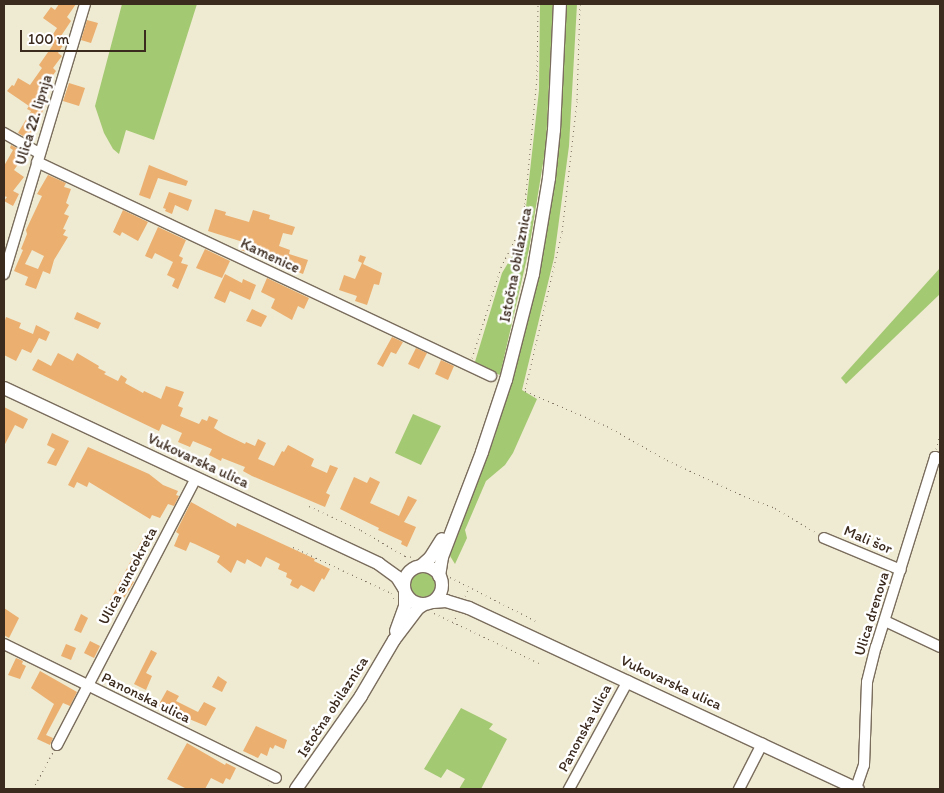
<!DOCTYPE html>
<html>
<head>
<meta charset="utf-8">
<style>
	body { margin:0 }
	#map { position:relative; width:944px; height:793px; overflow:hidden; background:#efead2; font-family:Itim,sans-serif }
	div>[style] { position:absolute }
	.green>* { inset:0; background:#a4c973 }
	.round { border-radius:50% }
	.building>* { inset:0; background:#ebaf6f }
	.path>* { height:1px; margin-top:-0.5px; transform-origin:0; background:repeating-linear-gradient(90deg,#7a6d5d 0 1px,transparent 0 5px) }
	.roads { filter:drop-shadow(1px 0 #7a6d5d) drop-shadow(-1px 0 #7a6d5d) drop-shadow(0 1px #7a6d5d) drop-shadow(0 -1px #7a6d5d) }
	.minor>* { height:10px; margin:-5px; padding:0 5px; transform-origin:5px; border-radius:5px; background:#fff }
	.major>* { height:12px; margin:-6px; padding:0 6px; transform-origin:6px; border-radius:6px; background:#fff }
	.major>.ring { margin:-6px; padding:0; box-sizing:content-box; background:none; border:12px solid #fff; border-radius:50% }
	span { translate:-50% -50%; white-space:nowrap; text-align:center; line-height:1.15; -webkit-text-stroke:5px #fff; paint-order:stroke }
	.street-label { font-size:15px; color:#3b2a1e }
	.frame { position:absolute; inset:0; border:5px solid #3b2a1e; pointer-events:none }
	.scale { position:absolute; left:20px; top:30px; width:126px; height:22px; box-sizing:border-box; border:2px solid #3b2a1e; border-top:0; padding-left:6px; font-size:15px; line-height:18px; white-space:nowrap; color:#3b2a1e; -webkit-text-stroke:4px #fff; paint-order:stroke }
</style>
</head>
<body>
<div id="map">
	<div class="green">
		<div style="clip-path:polygon(122px 4px,197px 4px,154px 140px,126px 130px,119px 154px,113px 149px,104px 133px,95px 106px)"></div>
		<div style="clip-path:polygon(540px 4px,553px 4px,546px 145px,529px 249px,500px 375px,474px 365px,502px 273px,520px 243px,523px 234px,539px 90px)"></div>
		<div style="clip-path:polygon(564px 4px,577px 4px,569px 146px,554px 258px,522px 390px,537px 399px,513px 453px,505px 465px,486px 481px,465px 530px,467px 538px,455px 564px,450px 556px,495px 436px,537px 283px)"></div>
		<div style="clip-path:polygon(940px 268px,940px 294px,846px 384px,841px 378px)"></div>
		<div style="clip-path:polygon(413px 414px,441px 426px,421px 465px,395px 453px)"></div>
		<div class="round" style="left:411px;top:573px;width:24px;height:24px"></div>
		<div style="clip-path:polygon(461px 708px,493px 724px,489px 729px,507px 739px,481px 789px,459px 789px,465px 779px,447px 769px,441px 778px,424px 769px)"></div>
	</div>
	<div class="building">
		<div style="clip-path:polygon(59px 4px,76px 4px,67px 17px,71px 21px,61px 36px,67px 39px,58px 53px,62px 56px,53px 68px,56px 71px,45px 86px,50px 88px,42px 102px,46px 105px,28px 139px,18px 133px,31px 111px,27px 109px,29px 106px,7px 91px,12px 85px,14px 86px,18px 78px,30px 85px,42px 68px,39px 65px,53px 45px,48px 42px,57px 28px,43px 18px,51px 7px,55px 10px)"></div>
		<div style="clip-path:polygon(87px 20px,98px 23px,91px 43px,81px 40px)"></div>
		<div style="clip-path:polygon(69px 83px,85px 88px,79px 106px,63px 101px)"></div>
		<div style="clip-path:polygon(11px 145px,26px 153px,14px 170px,24px 177px,13px 191px,19px 194px,13px 206px,4px 201px,7px 197px,4px 196px,4px 166px,13px 150px,10px 148px)"></div>
		<div style="clip-path:polygon(149px 165px,188px 181px,186px 186px,158px 178px,150px 199px,139px 195px)"></div>
		<div style="clip-path:polygon(48px 175px,66px 183px,64px 187px,71px 189px,66px 203px,69px 205px,64px 214px,69px 216px,63px 229px,66px 230px,63px 235px,68px 237px,54px 260px,50px 274px,38px 269px,44px 256px,32px 250px,25px 264px,43px 271px,36px 289px,25px 285px,28px 277px,14px 271px,23px 250px,21px 249px,27px 234px,26px 230px,42px 196px,37px 194px)"></div>
		<div style="clip-path:polygon(169px 192px,192px 200px,188px 211px,175px 205px,172px 214px,165px 211px,166px 209px,163px 208px)"></div>
		<div style="clip-path:polygon(215px 209px,226px 212px,225px 215px,249px 222px,253px 210px,270px 215px,269px 219px,295px 227px,292px 235px,283px 233px,279px 246px,290px 250px,289px 254px,308px 260px,303px 274px,274px 263px,275px 260px,240px 250px,243px 242px,208px 231px)"></div>
		<div style="clip-path:polygon(123px 210px,148px 222px,138px 241px,122px 232px,120px 236px,113px 232px)"></div>
		<div style="clip-path:polygon(158px 227px,186px 240px,179px 256px,183px 258px,181px 263px,188px 265px,178px 289px,172px 286px,175px 279px,167px 275px,173px 262px,155px 253px,152px 259px,145px 256px)"></div>
		<div style="clip-path:polygon(205px 249px,230px 261px,222px 278px,196px 268px)"></div>
		<div style="clip-path:polygon(360px 255px,366px 257px,363px 264px,382px 273px,379px 285px,374px 284px,367px 305px,355px 301px,357px 296px,339px 290px,344px 275px,355px 279px,362px 263px,358px 261px)"></div>
		<div style="clip-path:polygon(225px 274px,242px 283px,243px 279px,256px 285px,250px 300px,230px 291px,225px 303px,214px 298px)"></div>
		<div style="clip-path:polygon(267px 278px,309px 298px,304px 309px,298px 306px,292px 320px,271px 308px,275px 299px,261px 292px)"></div>
		<div style="clip-path:polygon(252px 309px,267px 316px,261px 327px,246px 321px)"></div>
		<div style="clip-path:polygon(77px 312px,101px 323px,98px 329px,74px 319px)"></div>
		<div style="clip-path:polygon(6px 317px,21px 323px,19px 328px,33px 334px,36px 325px,50px 332px,46px 341px,39px 338px,31px 353px,22px 349px,16px 361px,4px 355px,4px 324px)"></div>
		<div style="clip-path:polygon(392px 337px,403px 342px,396px 354px,391px 352px,383px 367px,377px 364px)"></div>
		<div style="clip-path:polygon(416px 348px,427px 353px,419px 369px,408px 364px)"></div>
		<div style="clip-path:polygon(58px 353px,73px 361px,77px 353px,99px 366px,98px 368px,106px 372px,104px 374px,118px 381px,121px 375px,127px 379px,125px 383px,143px 393px,144px 391px,161px 399px,166px 386px,184px 392px,178px 406px,183px 408px,180px 416px,199px 424px,202px 419px,207px 421px,209px 416px,218px 420px,214px 428px,224px 434px,245px 444px,246px 442px,255px 446px,258px 439px,266px 443px,258px 459px,274px 466px,282px 451px,284px 452px,288px 445px,314px 459px,311px 466px,327px 473px,330px 465px,338px 468px,326px 493px,330px 495px,325px 507px,252px 476px,243px 471px,245px 467px,222px 458px,221px 461px,209px 455px,212px 449px,193px 441px,190px 447px,178px 442px,182px 433px,162px 424px,159px 431px,32px 370px,38px 359px,51px 366px)"></div>
		<div style="clip-path:polygon(441px 360px,454px 366px,448px 380px,435px 374px)"></div>
		<div style="clip-path:polygon(4px 407px,28px 419px,23px 429px,15px 425px,4px 446px)"></div>
		<div style="clip-path:polygon(52px 433px,69px 441px,56px 466px,47px 463px,55px 449px,47px 445px)"></div>
		<div style="clip-path:polygon(88px 447px,149px 474px,163px 485px,178px 491px,176px 495px,179px 496px,174px 506px,168px 504px,160px 518px,152px 515px,150px 519px,89px 482px,87px 487px,77px 482px,74px 488px,68px 485px)"></div>
		<div style="clip-path:polygon(354px 477px,367px 483px,370px 477px,380px 482px,370px 503px,399px 516px,408px 496px,417px 500px,404px 522px,416px 527px,407px 547px,401px 544px,402px 541px,378px 530px,379px 528px,340px 509px)"></div>
		<div style="clip-path:polygon(191px 502px,236px 527px,237px 523px,315px 559px,314px 561px,330px 569px,324px 580px,322px 578px,314px 592px,301px 585px,298px 589px,290px 585px,292px 580px,286px 577px,287px 573px,278px 569px,280px 564px,266px 557px,261px 567px,247px 559px,245px 564px,237px 560px,231px 573px,217px 562px,220px 556px,195px 544px,190px 542px,186px 551px,174px 546px,179px 534px,176px 532px)"></div>
		<div style="clip-path:polygon(145px 534px,153px 538px,131px 580px,134px 582px,124px 598px,121px 597px,116px 608px,108px 604px)"></div>
		<div style="clip-path:polygon(4px 608px,19px 618px,9px 638px,4px 635px)"></div>
		<div style="clip-path:polygon(81px 614px,88px 618px,81px 633px,74px 630px)"></div>
		<div style="clip-path:polygon(90px 641px,100px 646px,94px 658px,84px 653px)"></div>
		<div style="clip-path:polygon(66px 644px,76px 648px,71px 660px,61px 656px)"></div>
		<div style="clip-path:polygon(151px 650px,157px 653px,146px 673px,152px 676px,146px 690px,134px 684px)"></div>
		<div style="clip-path:polygon(16px 658px,23px 661px,22px 664px,26px 666px,20px 679px,8px 675px)"></div>
		<div style="clip-path:polygon(40px 671px,77px 692px,70px 706px,63px 703px,46px 735px,53px 738px,50px 745px,37px 739px,54px 704px,31px 688px)"></div>
		<div style="clip-path:polygon(218px 676px,227px 682px,222px 692px,212px 687px)"></div>
		<div style="clip-path:polygon(167px 690px,179px 696px,176px 701px,198px 712px,204px 702px,216px 708px,206px 726px,158px 706px)"></div>
		<div style="clip-path:polygon(256px 726px,287px 740px,284px 749px,275px 745px,273px 749px,270px 747px,267px 756px,261px 753px,258px 758px,243px 751px)"></div>
		<div style="clip-path:polygon(187px 743px,225px 765px,226px 763px,236px 768px,230px 780px,226px 778px,223px 784px,211px 778px,205px 789px,187px 789px,167px 779px)"></div>
	</div>
	<div class="path">
		<div style="left:580px;top:4px;width:97px;rotate:91.8deg"></div>
		<div style="left:577px;top:101px;width:132px;rotate:96.5deg"></div>
		<div style="left:562px;top:232px;width:163px;rotate:103.1deg"></div>
		<div style="left:525px;top:391px;width:89px;rotate:23.1deg"></div>
		<div style="left:607px;top:426px;width:69px;rotate:29.5deg"></div>
		<div style="left:667px;top:460px;width:85px;rotate:25.1deg"></div>
		<div style="left:744px;top:496px;width:33px;rotate:21deg"></div>
		<div style="left:775px;top:508px;width:49px;rotate:30.8deg"></div>
		<div style="left:472px;top:358px;width:96px;rotate:-72.3deg"></div>
		<div style="left:501px;top:267px;width:35px;rotate:-63deg"></div>
		<div style="left:517px;top:236px;width:33px;rotate:-76deg"></div>
		<div style="left:525px;top:204px;width:129px;rotate:-84.6deg"></div>
		<div style="left:537px;top:76px;width:72px;rotate:-89.2deg"></div>
		<div style="left:936px;top:449px;width:16px;rotate:-75deg"></div>
		<div style="left:309px;top:506px;width:57px;rotate:24.8deg"></div>
		<div style="left:361px;top:530px;width:51px;rotate:30.6deg"></div>
		<div style="left:405px;top:556px;width:9px;rotate:6deg"></div>
		<div style="left:293px;top:547px;width:108px;rotate:25.1deg"></div>
		<div style="left:391px;top:593px;width:6px;rotate:59deg"></div>
		<div style="left:450px;top:577px;width:97px;rotate:27.1deg"></div>
		<div style="left:465px;top:596px;width:9px;rotate:-63deg"></div>
		<div style="left:434px;top:613px;width:116px;rotate:25.5deg"></div>
		<div style="left:453px;top:623px;width:9px;rotate:-63deg"></div>
		<div style="left:33px;top:789px;width:42px;rotate:-61.6deg"></div>
		<div style="left:265px;top:789px;width:5px;rotate:-53deg"></div>
	</div>
	<div class="roads">
		<div class="minor">
			<div style="left:4px;top:133px;width:40px;rotate:29.7deg"></div>
			<div style="left:37px;top:162px;width:502px;rotate:25.24deg"></div>
			<div style="left:4px;top:274px;width:282px;rotate:-73.3deg"></div>
			<div style="left:824px;top:538px;width:83px;rotate:22.6deg"></div>
			<div style="left:885px;top:621px;width:61px;rotate:25.3deg"></div>
			<div style="left:4px;top:644px;width:303px;rotate:26.2deg"></div>
			<div style="left:57px;top:745px;width:301px;rotate:-62.5deg"></div>
			<div style="left:856px;top:788px;width:24px;rotate:-71deg"></div>
			<div style="left:864px;top:765px;width:83px;rotate:-87.9deg"></div>
			<div style="left:867px;top:682px;width:36px;rotate:-76deg"></div>
			<div style="left:876px;top:647px;width:199px;rotate:-72.7deg"></div>
			<div style="left:935px;top:457px;width:5px;rotate:22deg"></div>
			<div style="left:569px;top:789px;width:123px;rotate:-61.4deg"></div>
			<div style="left:739px;top:789px;width:51px;rotate:-62.9deg"></div>
		</div>
		<div class="major">
			<div style="left:4px;top:388px;width:414px;rotate:25.1deg"></div>
			<div style="left:379px;top:564px;width:22px;rotate:36deg"></div>
			<div style="left:397px;top:577px;width:13px;rotate:58deg"></div>
			<div class="ring" style="left:404px;top:566px;width:26px;height:26px"></div>
			<div style="left:421px;top:566px;width:12px;rotate:-42deg"></div>
			<div style="left:430px;top:558px;width:22px;rotate:-58deg"></div>
			<div style="left:439px;top:576px;width:19px;rotate:-81deg"></div>
			<div style="left:442px;top:557px;width:112px;rotate:-69.1deg"></div>
			<div style="left:482px;top:452px;width:76px;rotate:-71.6deg"></div>
			<div style="left:506px;top:380px;width:109px;rotate:-75.7deg"></div>
			<div style="left:533px;top:274px;width:97px;rotate:-80.5deg"></div>
			<div style="left:549px;top:178px;width:48px;rotate:-84.1deg"></div>
			<div style="left:554px;top:130px;width:126px;rotate:-87.3deg"></div>
			<div style="left:433px;top:602px;width:13px;rotate:-4deg"></div>
			<div style="left:446px;top:601px;width:24px;rotate:17deg"></div>
			<div style="left:469px;top:608px;width:429px;rotate:25deg"></div>
			<div style="left:396px;top:631px;width:27px;rotate:-70deg"></div>
			<div style="left:405px;top:606px;width:13px;rotate:-90deg"></div>
			<div style="left:296px;top:789px;width:113px;rotate:-55deg"></div>
			<div style="left:361px;top:696px;width:65px;rotate:-59.5deg"></div>
			<div style="left:394px;top:640px;width:40px;rotate:-53deg"></div>
			<div style="left:418px;top:608px;width:6px;rotate:-31deg"></div>
		</div>
	</div>
	<div class="street-label">
		<span style="left:34px;top:120px;rotate:-73deg">Ulica 22. lipnja</span>
		<span style="left:270px;top:256px;rotate:25deg">Kamenice</span>
		<span style="left:516px;top:265px;rotate:-79deg">Istočna obilaznica</span>
		<span style="left:198px;top:461px;rotate:25deg">Vukovarska ulica</span>
		<span style="left:868px;top:540px;rotate:23deg">Mali šor</span>
		<span style="left:128px;top:576px;rotate:-62deg">Ulica suncokreta</span>
		<span style="left:872px;top:614px;rotate:-73deg">Ulica drenova</span>
		<span style="left:671px;top:683px;rotate:25deg">Vukovarska ulica</span>
		<span style="left:146px;top:698px;rotate:26deg">Panonska ulica</span>
		<span style="left:333px;top:707px;rotate:-57deg">Istočna obilaznica</span>
		<span style="left:585px;top:728px;rotate:-62deg">Panonska ulica</span>
	</div>
	<div class="frame"></div>
	<div class="scale">100 m</div>
</div>
</body>
</html>
